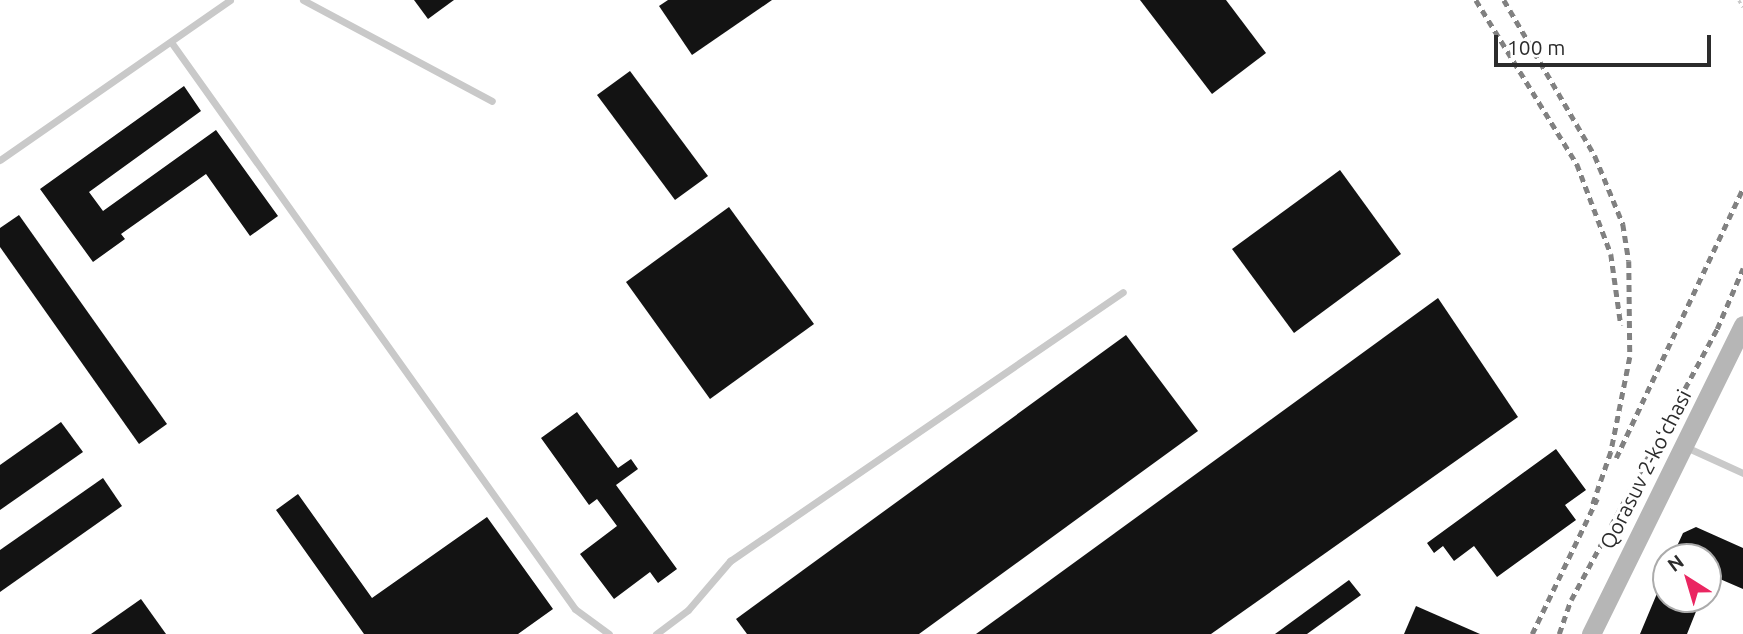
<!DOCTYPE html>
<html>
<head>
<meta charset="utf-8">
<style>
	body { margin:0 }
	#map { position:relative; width:1743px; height:634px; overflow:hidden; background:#fff; font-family:Ubuntu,sans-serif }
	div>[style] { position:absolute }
	.building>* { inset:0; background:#131313 }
	.path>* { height:2.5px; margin-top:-1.25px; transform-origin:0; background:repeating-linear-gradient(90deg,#c9c9c9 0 3.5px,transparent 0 7px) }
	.lane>* { height:7px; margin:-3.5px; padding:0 3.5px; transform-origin:3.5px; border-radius:3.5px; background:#c9c9c9 }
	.secondary>* { height:19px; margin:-9.5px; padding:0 9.5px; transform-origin:9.5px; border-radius:9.5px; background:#b6b6b6 }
	.rail>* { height:4.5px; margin-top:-2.25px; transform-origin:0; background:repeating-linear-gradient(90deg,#818181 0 7px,transparent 0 12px) }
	span { translate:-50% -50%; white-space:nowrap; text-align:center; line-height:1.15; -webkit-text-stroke:7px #fff; paint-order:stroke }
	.street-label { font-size:21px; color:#2c2c2c }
	.north { position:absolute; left:1652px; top:543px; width:70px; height:70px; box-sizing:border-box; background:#fff; border:2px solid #ababab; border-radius:50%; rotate:323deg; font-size:19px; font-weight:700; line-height:28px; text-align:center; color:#2c2c2c }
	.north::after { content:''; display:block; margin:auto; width:24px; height:32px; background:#ea2661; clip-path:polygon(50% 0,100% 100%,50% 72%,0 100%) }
	.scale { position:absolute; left:1494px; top:35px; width:217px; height:32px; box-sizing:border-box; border:4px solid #2c2c2c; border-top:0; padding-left:9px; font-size:21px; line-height:24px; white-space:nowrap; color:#2c2c2c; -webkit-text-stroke:5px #fff; paint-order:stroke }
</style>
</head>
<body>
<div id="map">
	<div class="building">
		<div style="clip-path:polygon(414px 0,454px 0,428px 19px)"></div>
		<div style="clip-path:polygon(668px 0,772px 0,692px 55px,659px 6px)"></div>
		<div style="clip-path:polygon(1140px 0,1226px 0,1266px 53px,1212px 94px)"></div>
		<div style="clip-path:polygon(630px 71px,708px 176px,675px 200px,597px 95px)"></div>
		<div style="clip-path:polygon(184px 86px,201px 111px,89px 192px,103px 211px,216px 130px,278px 216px,250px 236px,206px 174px,121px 234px,125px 239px,93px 262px,40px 189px)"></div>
		<div style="clip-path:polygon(1340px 170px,1401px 254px,1294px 333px,1232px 249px)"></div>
		<div style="clip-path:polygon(729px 207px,814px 324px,710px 399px,626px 282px)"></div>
		<div style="clip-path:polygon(19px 215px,167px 424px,139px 444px,0 247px,0 228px)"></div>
		<div style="clip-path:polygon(1438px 298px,1518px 417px,1211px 634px,976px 634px)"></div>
		<div style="clip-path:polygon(1126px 335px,1198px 431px,919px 634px,747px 634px,736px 619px)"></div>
		<div style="clip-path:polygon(577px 412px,618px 468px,631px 459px,638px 469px,616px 485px,677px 569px,658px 583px,650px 572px,614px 599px,580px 554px,617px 526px,597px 499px,589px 505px,541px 438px)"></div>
		<div style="clip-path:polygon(61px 422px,83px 452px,0 510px,0 465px)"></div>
		<div style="clip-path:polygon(1556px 449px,1586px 490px,1565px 505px,1576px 520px,1497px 577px,1474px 546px,1454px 561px,1443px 546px,1434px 553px,1427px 543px)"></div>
		<div style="clip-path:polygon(103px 478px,122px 506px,0 592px,0 550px)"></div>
		<div style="clip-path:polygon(298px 494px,372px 598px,487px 517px,553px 609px,518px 634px,364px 634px,276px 510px)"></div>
		<div style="clip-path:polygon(1696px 527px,1743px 548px,1743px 589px,1713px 576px,1708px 557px,1672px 557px,1683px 533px)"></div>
		<div style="clip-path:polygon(1666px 572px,1666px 599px,1701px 599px,1687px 634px,1640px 634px)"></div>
		<div style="clip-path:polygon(1349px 580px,1361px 595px,1307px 634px,1275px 634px)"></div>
		<div style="clip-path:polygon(141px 599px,166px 634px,91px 634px)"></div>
		<div style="clip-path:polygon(1416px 606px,1480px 634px,1404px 634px)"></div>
	</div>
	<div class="path">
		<div style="left:1739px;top:0;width:8px;rotate:60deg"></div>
	</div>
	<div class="lane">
		<div style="left:303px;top:0;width:214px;rotate:28.1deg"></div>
		<div style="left:171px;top:42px;width:696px;rotate:54.53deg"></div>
		<div style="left:575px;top:609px;width:42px;rotate:36.3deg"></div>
		<div style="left:0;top:160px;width:280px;rotate:-34.8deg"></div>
		<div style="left:1686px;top:447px;width:63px;rotate:24.5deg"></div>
		<div style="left:656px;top:634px;width:40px;rotate:-37deg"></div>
		<div style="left:688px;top:610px;width:65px;rotate:-49.4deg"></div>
		<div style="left:730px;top:561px;width:476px;rotate:-34.4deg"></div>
	</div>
	<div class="secondary">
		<div style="left:1591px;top:634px;width:344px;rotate:-63.8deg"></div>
	</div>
	<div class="rail">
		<div style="left:1476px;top:0;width:193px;rotate:58.4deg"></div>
		<div style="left:1577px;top:164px;width:96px;rotate:69.3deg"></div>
		<div style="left:1611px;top:254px;width:72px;rotate:82deg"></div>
		<div style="left:1504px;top:0;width:181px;rotate:59.7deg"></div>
		<div style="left:1595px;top:156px;width:74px;rotate:67.6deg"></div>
		<div style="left:1623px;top:224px;width:37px;rotate:81deg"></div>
		<div style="left:1629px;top:261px;width:96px;rotate:89.4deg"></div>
		<div style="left:1630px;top:357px;width:97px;rotate:101.3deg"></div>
		<div style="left:1611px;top:452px;width:58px;rotate:109.1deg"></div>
		<div style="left:1616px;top:458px;width:298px;rotate:-64.8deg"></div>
		<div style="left:1532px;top:634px;width:150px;rotate:-64.3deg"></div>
		<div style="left:1559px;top:634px;width:36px;rotate:-71deg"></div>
		<div style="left:1571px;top:600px;width:308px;rotate:-61.7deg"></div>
		<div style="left:1717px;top:329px;width:66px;rotate:-66.9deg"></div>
	</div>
	<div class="street-label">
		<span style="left:1645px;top:469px;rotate:-63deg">Qorasuv 2-koʻchasi</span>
	</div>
	<div class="north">N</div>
	<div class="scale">100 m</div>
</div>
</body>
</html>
